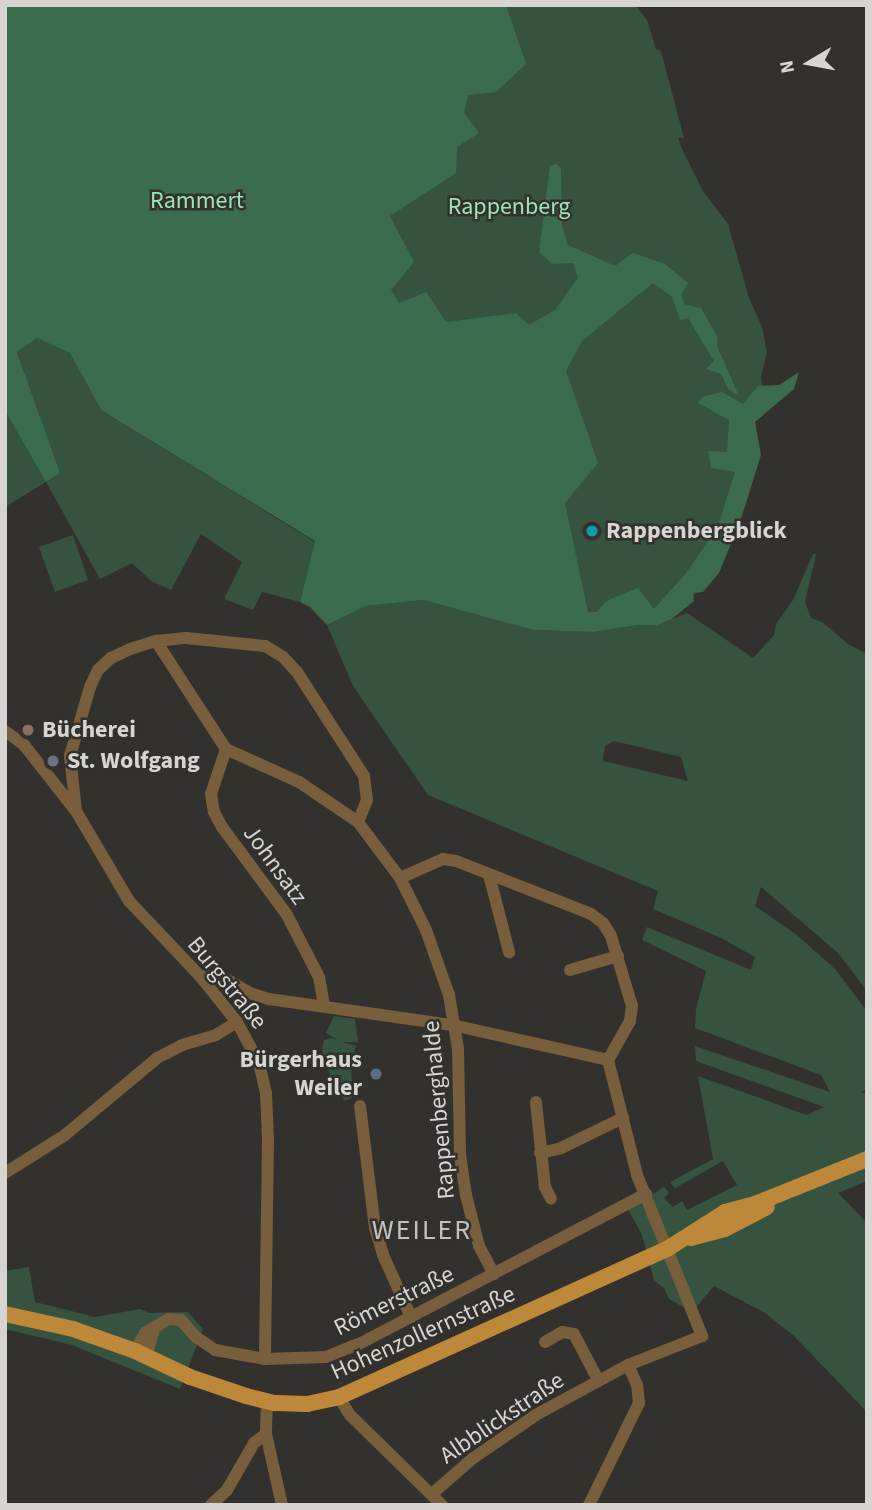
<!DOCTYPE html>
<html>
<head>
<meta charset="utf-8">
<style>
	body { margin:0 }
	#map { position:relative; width:872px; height:1510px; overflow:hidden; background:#32312d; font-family:"Source Sans 3",sans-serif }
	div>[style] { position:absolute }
	.green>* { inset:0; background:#35533f }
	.forest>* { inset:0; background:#3a6c4d }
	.minor>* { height:12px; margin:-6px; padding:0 6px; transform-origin:6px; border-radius:6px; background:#785e3b }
	.major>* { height:16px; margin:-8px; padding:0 8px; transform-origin:8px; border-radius:8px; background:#bd8839 }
	.dots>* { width:19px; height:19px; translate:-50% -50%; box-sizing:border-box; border:4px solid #32312d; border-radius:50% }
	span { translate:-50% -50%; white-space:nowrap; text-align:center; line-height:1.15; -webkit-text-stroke:5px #32312d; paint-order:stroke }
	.park-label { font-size:24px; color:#9ae7b4 }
	.poi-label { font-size:24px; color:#d6d5d2; font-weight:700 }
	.left { translate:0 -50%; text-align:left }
	.right { translate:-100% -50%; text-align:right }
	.street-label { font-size:24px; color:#d6d5d2 }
	.quarter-label { font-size:28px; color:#c3c2bc; letter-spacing:2px }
	.frame { position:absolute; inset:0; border:7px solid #d6d5d2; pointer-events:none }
	.north { position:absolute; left:774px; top:28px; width:70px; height:70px; -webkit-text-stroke:5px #32312d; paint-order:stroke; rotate:260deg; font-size:19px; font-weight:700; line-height:28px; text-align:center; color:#d6d5d2 }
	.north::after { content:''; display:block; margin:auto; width:24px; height:32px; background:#d6d5d2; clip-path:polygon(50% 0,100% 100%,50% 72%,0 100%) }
</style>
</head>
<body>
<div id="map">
	<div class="green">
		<div style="clip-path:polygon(evenodd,308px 5px,635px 5px,647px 20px,656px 49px,661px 51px,684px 138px,678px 138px,682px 149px,703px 191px,728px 224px,749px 298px,762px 327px,767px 353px,761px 377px,765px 400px,748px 401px,752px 445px,700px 590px,658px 625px,687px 613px,753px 658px,774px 635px,776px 624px,793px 600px,813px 554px,816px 554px,805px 602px,811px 618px,822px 622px,848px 644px,867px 654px,867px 991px,838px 953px,761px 887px,755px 906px,797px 935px,836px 970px,867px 1011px,867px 1089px,861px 1092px,867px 1093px,867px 1181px,838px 1193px,867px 1223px,867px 1412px,794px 1336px,765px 1313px,714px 1286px,692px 1312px,669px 1299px,664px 1288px,654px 1280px,642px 1235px,628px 1209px,664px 1187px,669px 1193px,664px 1198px,673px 1207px,682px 1201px,687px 1210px,737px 1185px,723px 1161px,675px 1188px,670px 1182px,713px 1159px,698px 1076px,807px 1115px,824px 1107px,696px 1061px,695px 1046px,830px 1092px,821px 1075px,695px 1028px,696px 1009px,706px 971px,642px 940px,647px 927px,751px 970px,755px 957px,719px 937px,653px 909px,658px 891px,428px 795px,353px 686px,327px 625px,366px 606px,423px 600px,533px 630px,593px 632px,618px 627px,580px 627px,386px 343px,308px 5px,614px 741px,681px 757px,688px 781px,603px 761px,605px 746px,614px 741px)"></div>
		<div style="clip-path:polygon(37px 338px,70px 352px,101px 410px,315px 542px,300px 602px,262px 592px,253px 610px,224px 599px,242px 562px,201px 534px,171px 590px,151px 581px,132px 563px,100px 579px,46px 482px,5px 507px,5px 411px,46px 482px,59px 473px,17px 351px)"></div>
		<div style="clip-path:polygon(73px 535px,88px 580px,55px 592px,39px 547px)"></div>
		<div style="clip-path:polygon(334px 1016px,355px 1019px,358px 1042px,342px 1042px,356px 1046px,351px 1066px,353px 1097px,345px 1101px,339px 1093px,337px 1082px,330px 1075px,322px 1050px,324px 1040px,331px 1038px,338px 1040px,326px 1033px)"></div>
		<div style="clip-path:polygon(29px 1267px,35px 1302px,95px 1317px,140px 1309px,149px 1313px,188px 1312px,203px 1329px,180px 1389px,72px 1345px,5px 1329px,5px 1271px)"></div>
	</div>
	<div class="forest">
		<div style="clip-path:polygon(5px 5px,506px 5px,526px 64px,496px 92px,468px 95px,464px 113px,479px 133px,457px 147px,456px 173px,390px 216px,414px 262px,391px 290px,399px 303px,426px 292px,446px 322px,516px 313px,529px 325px,555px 310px,578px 278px,573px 263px,552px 264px,539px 252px,550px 166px,556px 164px,561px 168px,562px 226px,568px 245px,615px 266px,633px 253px,665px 264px,688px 283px,681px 295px,684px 304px,701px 308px,718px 338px,717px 346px,739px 396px,729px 390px,721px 374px,706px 369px,714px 361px,688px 318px,680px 320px,672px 297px,653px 283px,582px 341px,566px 371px,598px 463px,565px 503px,588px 612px,597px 612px,606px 601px,638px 588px,654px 609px,687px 572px,718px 526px,735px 472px,711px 468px,708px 451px,727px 452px,729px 420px,698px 403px,702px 397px,722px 392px,743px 404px,758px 386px,779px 385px,799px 372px,794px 389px,755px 422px,761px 455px,741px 519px,719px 573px,703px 592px,693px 593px,694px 601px,672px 619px,658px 625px,637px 625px,593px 632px,533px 630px,423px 600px,366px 606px,327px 625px,310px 607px,300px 602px,315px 541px,101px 410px,70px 353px,37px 338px,17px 352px,60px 473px,46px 482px,5px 411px)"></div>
	</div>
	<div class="minor">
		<div style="left:156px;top:641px;width:129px;rotate:57.1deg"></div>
		<div style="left:226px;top:749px;width:80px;rotate:24.3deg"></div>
		<div style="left:299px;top:782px;width:71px;rotate:34.1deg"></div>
		<div style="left:358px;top:822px;width:70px;rotate:53.1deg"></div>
		<div style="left:400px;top:878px;width:58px;rotate:63.4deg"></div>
		<div style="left:426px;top:930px;width:69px;rotate:70.5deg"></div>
		<div style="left:449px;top:995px;width:55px;rotate:80.5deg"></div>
		<div style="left:458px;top:1049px;width:106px;rotate:88.9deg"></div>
		<div style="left:460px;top:1155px;width:40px;rotate:81.5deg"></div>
		<div style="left:466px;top:1195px;width:53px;rotate:75.7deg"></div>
		<div style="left:479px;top:1246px;width:32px;rotate:62deg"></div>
		<div style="left:5px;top:731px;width:24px;rotate:36deg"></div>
		<div style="left:24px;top:745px;width:84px;rotate:51.8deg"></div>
		<div style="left:76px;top:811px;width:104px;rotate:59.5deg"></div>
		<div style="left:129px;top:901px;width:103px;rotate:46.6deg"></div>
		<div style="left:200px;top:976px;width:59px;rotate:51.2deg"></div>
		<div style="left:237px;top:1022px;width:47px;rotate:61.8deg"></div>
		<div style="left:259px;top:1063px;width:31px;rotate:77deg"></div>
		<div style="left:266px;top:1093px;width:46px;rotate:87.5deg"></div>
		<div style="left:268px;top:1139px;width:220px;rotate:90.8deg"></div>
		<div style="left:226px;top:749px;width:47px;rotate:108.4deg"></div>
		<div style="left:211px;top:794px;width:18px;rotate:81deg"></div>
		<div style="left:214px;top:812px;width:17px;rotate:62deg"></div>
		<div style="left:222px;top:827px;width:109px;rotate:53.5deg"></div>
		<div style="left:287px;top:915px;width:70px;rotate:62.7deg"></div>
		<div style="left:319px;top:977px;width:28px;rotate:80deg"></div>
		<div style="left:76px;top:811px;width:55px;rotate:-96.2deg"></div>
		<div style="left:70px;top:756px;width:72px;rotate:-73.8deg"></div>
		<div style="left:90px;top:687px;width:19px;rotate:-65deg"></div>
		<div style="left:98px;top:670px;width:18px;rotate:-43deg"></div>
		<div style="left:111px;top:658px;width:21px;rotate:-25deg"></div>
		<div style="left:130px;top:649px;width:27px;rotate:-17deg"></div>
		<div style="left:156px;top:641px;width:30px;rotate:-6deg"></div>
		<div style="left:186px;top:638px;width:79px;rotate:5.8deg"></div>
		<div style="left:265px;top:646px;width:21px;rotate:31deg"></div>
		<div style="left:283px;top:657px;width:21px;rotate:47deg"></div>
		<div style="left:297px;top:672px;width:124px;rotate:57.2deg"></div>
		<div style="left:364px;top:776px;width:24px;rotate:83deg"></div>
		<div style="left:367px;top:800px;width:24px;rotate:112deg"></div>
		<div style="left:489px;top:875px;width:80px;rotate:75.4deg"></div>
		<div style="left:400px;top:878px;width:47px;rotate:-23.8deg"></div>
		<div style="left:443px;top:859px;width:13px;rotate:9deg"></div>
		<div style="left:456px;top:861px;width:145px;rotate:21.4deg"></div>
		<div style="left:591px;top:914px;width:15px;rotate:37deg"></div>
		<div style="left:603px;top:923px;width:15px;rotate:58deg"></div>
		<div style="left:611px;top:936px;width:73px;rotate:73.3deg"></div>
		<div style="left:632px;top:1006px;width:15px;rotate:98deg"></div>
		<div style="left:630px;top:1021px;width:45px;rotate:119.4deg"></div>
		<div style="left:570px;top:970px;width:50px;rotate:-16.3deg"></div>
		<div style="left:200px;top:976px;width:24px;rotate:5deg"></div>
		<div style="left:224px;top:978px;width:30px;rotate:30deg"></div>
		<div style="left:250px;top:993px;width:20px;rotate:18deg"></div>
		<div style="left:269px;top:999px;width:185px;rotate:8.1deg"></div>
		<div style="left:452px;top:1025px;width:160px;rotate:12.6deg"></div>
		<div style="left:608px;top:1060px;width:119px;rotate:75.8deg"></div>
		<div style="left:637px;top:1175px;width:174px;rotate:68deg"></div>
		<div style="left:702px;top:1336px;width:79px;rotate:158.6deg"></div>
		<div style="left:628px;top:1365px;width:105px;rotate:151.5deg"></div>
		<div style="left:536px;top:1415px;width:78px;rotate:145.5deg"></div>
		<div style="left:472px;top:1459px;width:52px;rotate:138.9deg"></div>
		<div style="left:536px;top:1102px;width:85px;rotate:84deg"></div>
		<div style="left:545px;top:1187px;width:13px;rotate:63deg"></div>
		<div style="left:360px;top:1106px;width:123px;rotate:83deg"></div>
		<div style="left:375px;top:1228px;width:28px;rotate:73deg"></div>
		<div style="left:383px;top:1255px;width:68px;rotate:65.7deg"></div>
		<div style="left:540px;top:1153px;width:22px;rotate:-13deg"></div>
		<div style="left:561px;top:1148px;width:69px;rotate:-25.8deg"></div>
		<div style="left:5px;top:1173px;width:71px;rotate:-32.3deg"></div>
		<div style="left:65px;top:1135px;width:120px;rotate:-39.9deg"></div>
		<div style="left:157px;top:1058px;width:28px;rotate:-27deg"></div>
		<div style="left:182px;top:1045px;width:35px;rotate:-16deg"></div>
		<div style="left:216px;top:1035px;width:25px;rotate:-32deg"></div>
		<div style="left:545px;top:1342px;width:20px;rotate:-30deg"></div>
		<div style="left:562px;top:1332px;width:12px;rotate:9deg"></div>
		<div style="left:574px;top:1334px;width:52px;rotate:62.4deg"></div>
		<div style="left:135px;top:1351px;width:21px;rotate:-61deg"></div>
		<div style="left:145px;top:1333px;width:27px;rotate:-31deg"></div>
		<div style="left:168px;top:1319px;width:13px;rotate:4deg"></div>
		<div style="left:181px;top:1320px;width:23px;rotate:49deg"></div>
		<div style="left:196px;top:1337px;width:23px;rotate:34deg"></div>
		<div style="left:215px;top:1350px;width:51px;rotate:10.2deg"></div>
		<div style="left:265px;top:1359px;width:61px;rotate:-1.9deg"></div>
		<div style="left:326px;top:1357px;width:35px;rotate:-22deg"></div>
		<div style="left:359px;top:1344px;width:324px;rotate:-27.6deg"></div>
		<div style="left:146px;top:1356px;width:31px;rotate:-73deg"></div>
		<div style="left:339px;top:1397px;width:21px;rotate:59deg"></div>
		<div style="left:350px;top:1415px;width:129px;rotate:44.4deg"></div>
		<div style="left:267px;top:1401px;width:33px;rotate:92deg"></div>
		<div style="left:266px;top:1434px;width:73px;rotate:77.3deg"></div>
		<div style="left:211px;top:1505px;width:22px;rotate:-43deg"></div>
		<div style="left:227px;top:1490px;width:54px;rotate:-60.1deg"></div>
		<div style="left:254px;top:1443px;width:15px;rotate:-37deg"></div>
		<div style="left:589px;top:1505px;width:114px;rotate:-63.9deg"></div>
		<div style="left:639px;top:1403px;width:18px;rotate:-96deg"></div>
		<div style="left:637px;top:1385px;width:22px;rotate:-114deg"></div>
	</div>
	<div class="major">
		<div style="left:691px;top:1238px;width:35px;rotate:-15deg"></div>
		<div style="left:725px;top:1229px;width:47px;rotate:-27.6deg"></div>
		<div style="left:5px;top:1314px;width:70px;rotate:12.4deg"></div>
		<div style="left:73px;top:1329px;width:66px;rotate:19.5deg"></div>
		<div style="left:135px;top:1351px;width:61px;rotate:25.3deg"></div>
		<div style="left:190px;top:1377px;width:59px;rotate:18.7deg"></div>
		<div style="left:246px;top:1396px;width:30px;rotate:14deg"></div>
		<div style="left:275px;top:1403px;width:32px;rotate:2deg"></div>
		<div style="left:307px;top:1404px;width:33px;rotate:-12deg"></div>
		<div style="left:339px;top:1397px;width:360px;rotate:-24.3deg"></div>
		<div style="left:667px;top:1249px;width:69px;rotate:-32.5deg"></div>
		<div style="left:725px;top:1212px;width:31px;rotate:-15deg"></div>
		<div style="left:755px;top:1204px;width:121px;rotate:-21.9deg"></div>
	</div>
	<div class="dots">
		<div style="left:592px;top:531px;background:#0f9aa8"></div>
		<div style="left:28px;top:730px;background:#8d6e63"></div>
		<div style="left:53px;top:761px;background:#6b7280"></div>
		<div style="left:376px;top:1074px;background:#5c6f8a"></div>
	</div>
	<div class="park-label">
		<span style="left:197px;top:201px">Rammert</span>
		<span style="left:509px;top:207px">Rappenberg</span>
	</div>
	<div class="poi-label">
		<span class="left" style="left:606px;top:531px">Rappenbergblick</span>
		<span class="left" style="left:42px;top:730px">Bücherei</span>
		<span class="left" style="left:67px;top:761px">St. Wolfgang</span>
		<span class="right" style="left:362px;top:1074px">Bürgerhaus<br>Weiler</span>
	</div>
	<div class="street-label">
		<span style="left:275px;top:865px;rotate:54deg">Johnsatz</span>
		<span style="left:227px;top:983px;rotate:51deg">Burgstraße</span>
		<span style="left:439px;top:1110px;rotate:-95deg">Rappenberghalde</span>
		<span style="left:394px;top:1301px;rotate:-26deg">Römerstraße</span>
		<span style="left:423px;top:1333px;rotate:-24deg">Hohenzollernstraße</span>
		<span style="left:502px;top:1418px;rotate:-34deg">Albblickstraße</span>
	</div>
	<div class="quarter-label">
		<span style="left:422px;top:1230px">WEILER</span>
	</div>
	<div class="frame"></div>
	<div class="north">N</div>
</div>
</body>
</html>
